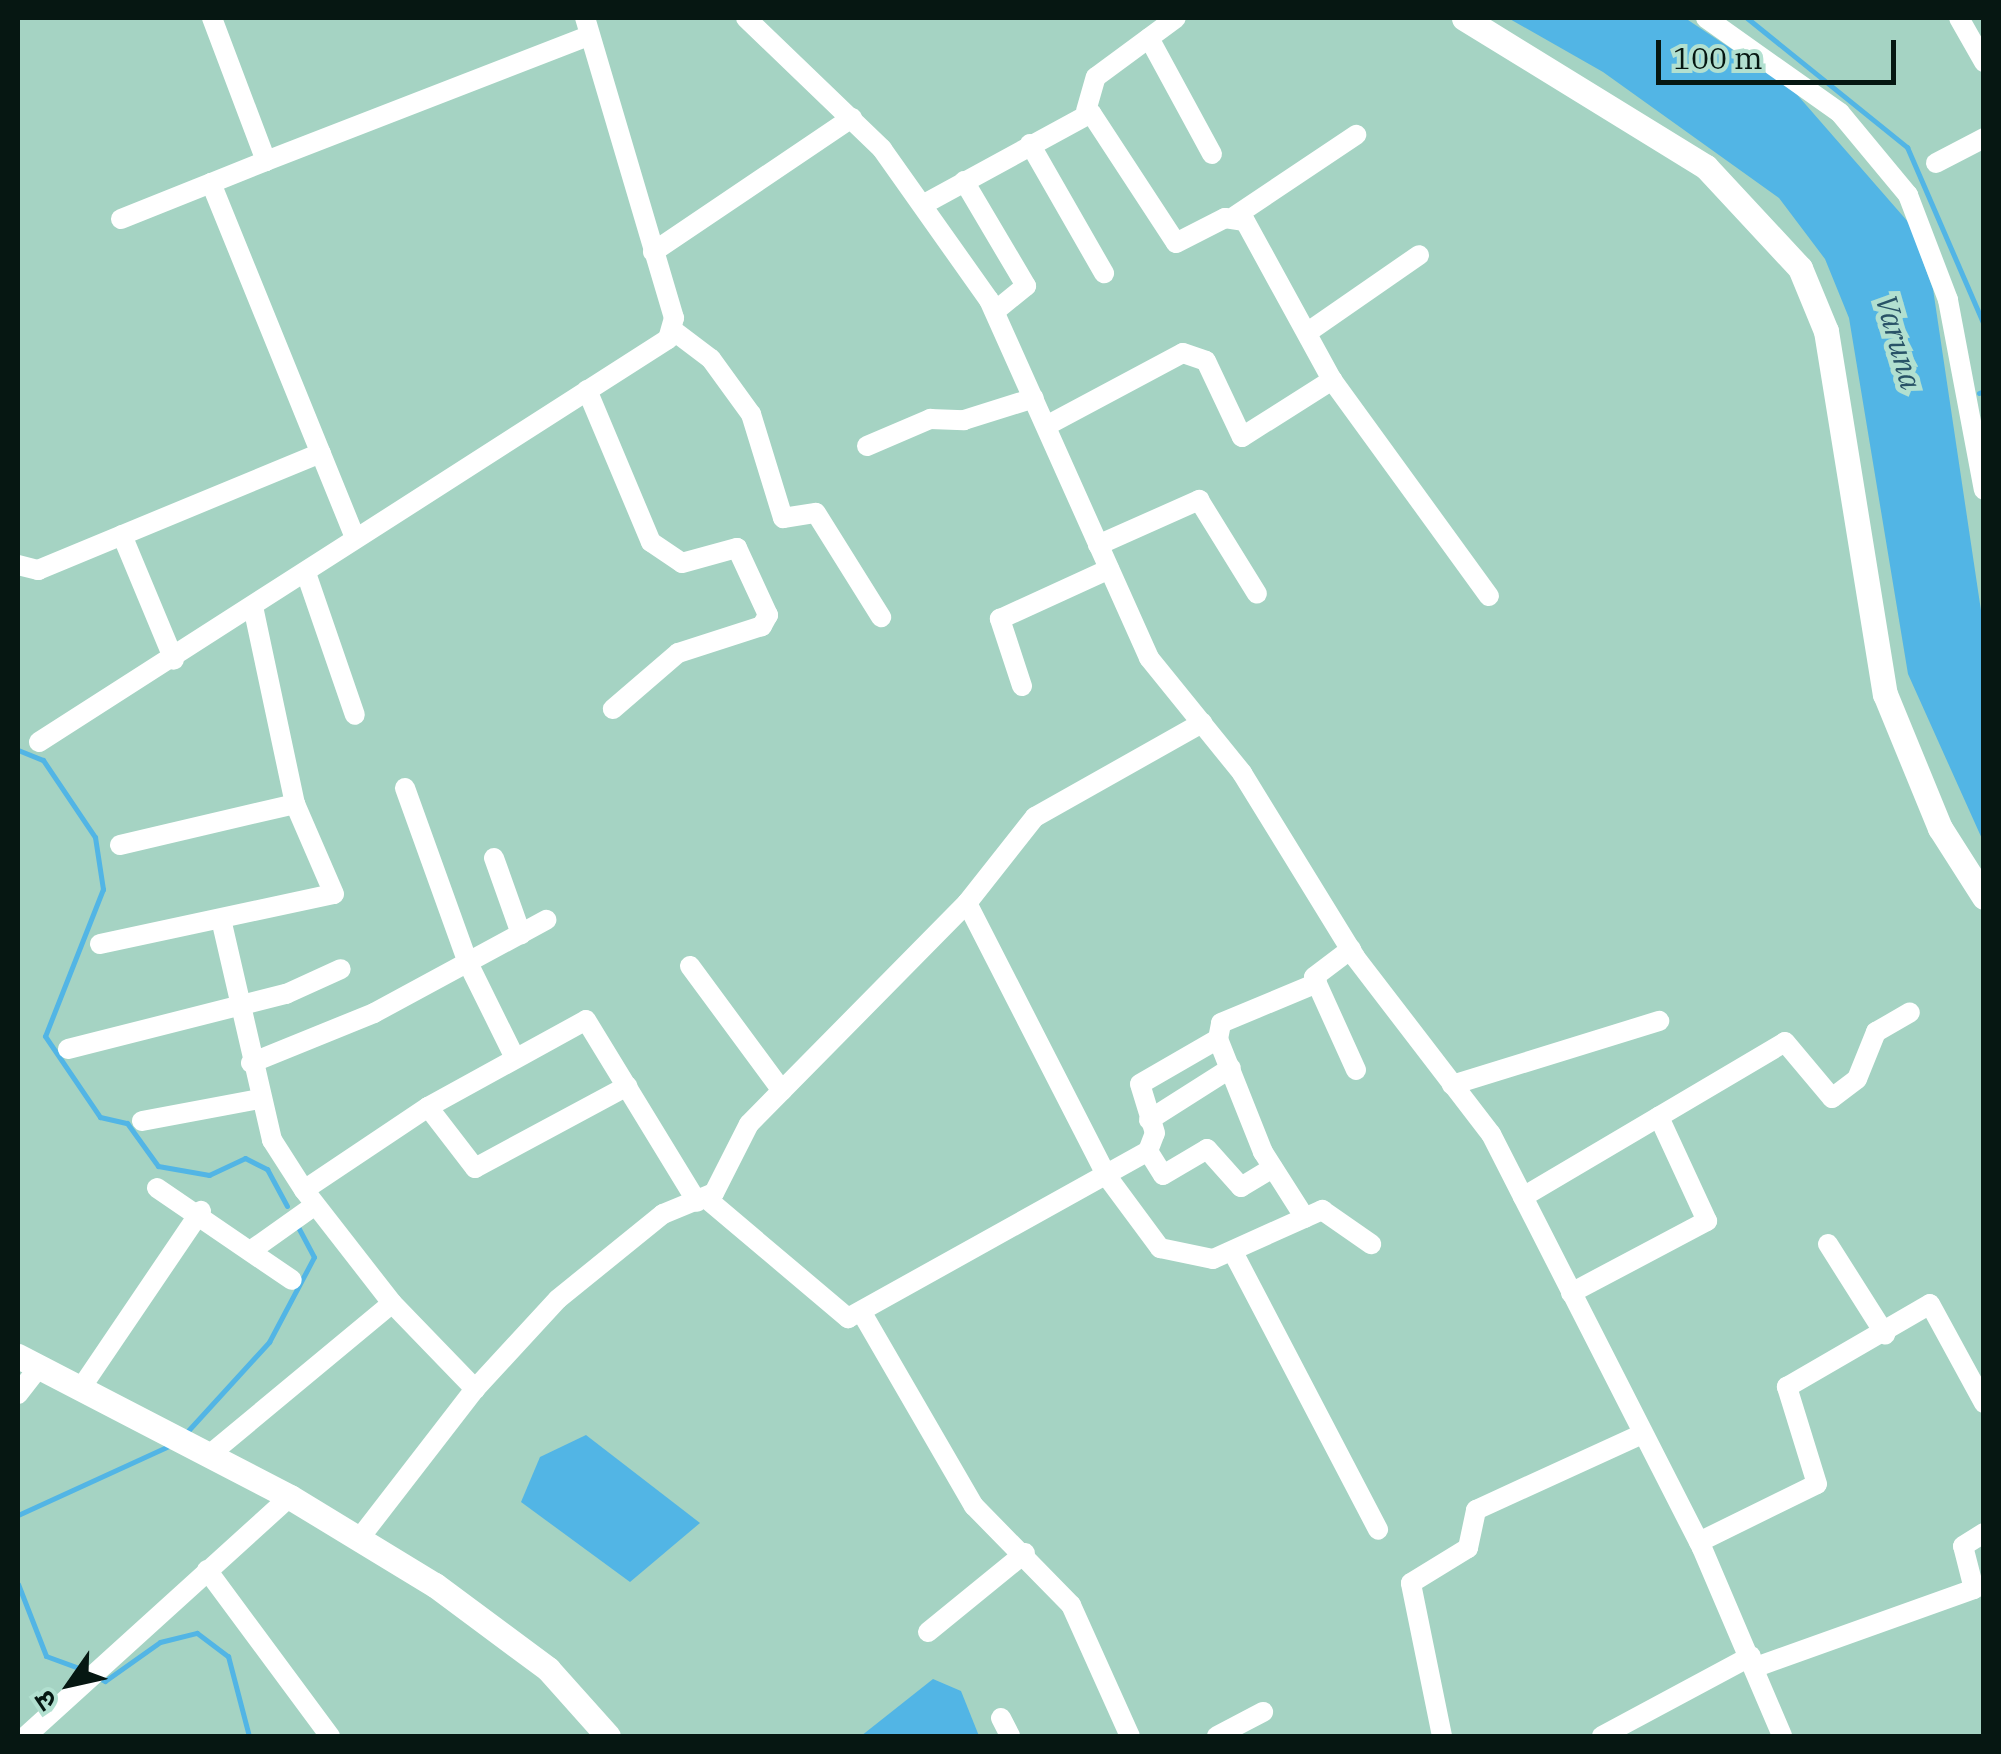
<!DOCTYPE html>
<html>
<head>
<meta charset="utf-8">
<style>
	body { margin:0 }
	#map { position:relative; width:2001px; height:1754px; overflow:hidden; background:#a5d3c3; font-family:"IBM Plex Serif","Noto Sans Devanagari",serif }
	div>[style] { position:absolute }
	.water>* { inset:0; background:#52b5e5 }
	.stream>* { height:5px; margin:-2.5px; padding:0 2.5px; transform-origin:2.5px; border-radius:2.5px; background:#52b5e5 }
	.minor>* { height:20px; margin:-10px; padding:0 10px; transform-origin:10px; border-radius:10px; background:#fff }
	.tertiary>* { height:25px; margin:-12.5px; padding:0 12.5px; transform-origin:12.5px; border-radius:12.5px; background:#fff }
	span { translate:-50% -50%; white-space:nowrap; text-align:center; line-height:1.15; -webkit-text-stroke:10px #b2e0d0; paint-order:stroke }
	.water-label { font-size:30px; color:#295367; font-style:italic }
	.frame { position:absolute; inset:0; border:20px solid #061712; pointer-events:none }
	.north { position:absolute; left:20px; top:1634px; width:100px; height:100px; -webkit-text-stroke:8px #b2e0d0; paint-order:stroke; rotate:236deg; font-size:28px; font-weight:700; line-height:40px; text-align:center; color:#061712 }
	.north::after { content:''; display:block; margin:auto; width:35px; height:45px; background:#061712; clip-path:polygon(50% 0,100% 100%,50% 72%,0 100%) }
	.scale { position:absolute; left:1656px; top:40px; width:240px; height:45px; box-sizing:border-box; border:5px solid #061712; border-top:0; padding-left:12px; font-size:30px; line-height:35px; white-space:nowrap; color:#061712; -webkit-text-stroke:8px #b2e0d0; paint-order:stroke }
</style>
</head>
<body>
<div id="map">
	<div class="water">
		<div style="clip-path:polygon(1508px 18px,1685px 18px,1793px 90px,1909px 223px,1933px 289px,1983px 624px,1983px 841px,1908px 674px,1849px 318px,1825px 259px,1779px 198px,1603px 72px)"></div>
		<div style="clip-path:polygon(586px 1435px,700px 1523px,630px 1582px,521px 1502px,540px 1457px)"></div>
		<div style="clip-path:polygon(933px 1679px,961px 1691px,979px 1736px,861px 1736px)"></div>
	</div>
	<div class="stream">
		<div style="left:1747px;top:18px;width:206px;rotate:38.9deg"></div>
		<div style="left:1907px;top:147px;width:194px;rotate:66.6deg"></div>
		<div style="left:1979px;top:393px;width:5px;rotate:-22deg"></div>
		<div style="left:18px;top:750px;width:27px;rotate:22deg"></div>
		<div style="left:43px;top:760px;width:93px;rotate:56deg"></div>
		<div style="left:95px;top:837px;width:53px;rotate:81.3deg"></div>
		<div style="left:103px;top:889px;width:158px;rotate:111.5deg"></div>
		<div style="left:45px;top:1036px;width:98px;rotate:55.8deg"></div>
		<div style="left:100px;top:1117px;width:28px;rotate:13deg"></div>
		<div style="left:127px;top:1123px;width:53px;rotate:54.2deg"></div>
		<div style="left:158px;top:1166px;width:52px;rotate:10deg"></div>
		<div style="left:209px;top:1175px;width:40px;rotate:-25deg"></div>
		<div style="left:245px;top:1158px;width:25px;rotate:27deg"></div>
		<div style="left:267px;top:1169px;width:42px;rotate:61.6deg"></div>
		<div style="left:185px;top:1434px;width:125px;rotate:-47.6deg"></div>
		<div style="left:269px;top:1342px;width:96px;rotate:-62.1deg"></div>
		<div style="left:314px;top:1257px;width:36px;rotate:-118deg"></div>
		<div style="left:18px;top:1515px;width:170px;rotate:-24.6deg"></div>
		<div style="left:18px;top:1584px;width:77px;rotate:68.7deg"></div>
		<div style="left:46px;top:1656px;width:44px;rotate:20.1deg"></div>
		<div style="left:97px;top:1677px;width:9px;rotate:27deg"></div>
		<div style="left:105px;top:1681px;width:67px;rotate:-35.3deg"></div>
		<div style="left:160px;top:1642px;width:38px;rotate:-14deg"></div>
		<div style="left:197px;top:1633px;width:39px;rotate:37deg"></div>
		<div style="left:228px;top:1656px;width:83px;rotate:75.3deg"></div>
	</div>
	<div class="minor">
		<div style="left:212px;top:18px;width:153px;rotate:69.3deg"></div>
		<div style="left:266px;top:161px;width:59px;rotate:158.2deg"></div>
		<div style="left:211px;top:183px;width:382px;rotate:67.9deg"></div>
		<div style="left:746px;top:18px;width:189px;rotate:43.9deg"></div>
		<div style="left:882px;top:149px;width:185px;rotate:54.7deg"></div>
		<div style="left:989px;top:300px;width:392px;rotate:65.9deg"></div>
		<div style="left:1149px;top:658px;width:148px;rotate:51deg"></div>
		<div style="left:1242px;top:773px;width:216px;rotate:58.4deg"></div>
		<div style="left:1355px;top:957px;width:223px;rotate:52.5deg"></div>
		<div style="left:1491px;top:1134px;width:465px;rotate:63deg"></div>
		<div style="left:1702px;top:1548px;width:204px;rotate:66.9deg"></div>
		<div style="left:1706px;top:18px;width:164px;rotate:35.3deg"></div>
		<div style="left:1840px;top:113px;width:107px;rotate:50.3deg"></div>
		<div style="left:1908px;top:195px;width:112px;rotate:69.1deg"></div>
		<div style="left:1948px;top:300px;width:193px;rotate:79.3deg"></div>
		<div style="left:1959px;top:18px;width:51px;rotate:60.4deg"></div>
		<div style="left:1149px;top:38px;width:132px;rotate:61.5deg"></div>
		<div style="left:1086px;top:111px;width:35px;rotate:-74deg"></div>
		<div style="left:1096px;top:77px;width:99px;rotate:-36.4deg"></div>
		<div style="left:1030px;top:144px;width:149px;rotate:60.2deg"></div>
		<div style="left:266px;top:161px;width:345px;rotate:-21.2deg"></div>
		<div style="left:1936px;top:163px;width:54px;rotate:-27.5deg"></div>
		<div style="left:964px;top:181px;width:122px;rotate:59.4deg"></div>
		<div style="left:1026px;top:286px;width:40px;rotate:141deg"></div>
		<div style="left:926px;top:203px;width:188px;rotate:-28.6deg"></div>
		<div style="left:1091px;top:113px;width:155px;rotate:56.8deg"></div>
		<div style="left:1176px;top:243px;width:55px;rotate:-27deg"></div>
		<div style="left:1225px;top:218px;width:20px;rotate:9deg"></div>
		<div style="left:1245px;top:221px;width:181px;rotate:61.3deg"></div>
		<div style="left:1235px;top:216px;width:146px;rotate:-33.8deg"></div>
		<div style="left:121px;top:219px;width:97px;rotate:-21.8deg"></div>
		<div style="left:653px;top:252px;width:240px;rotate:-34deg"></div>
		<div style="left:674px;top:331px;width:46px;rotate:37.1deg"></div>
		<div style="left:711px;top:359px;width:68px;rotate:54deg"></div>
		<div style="left:751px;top:414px;width:109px;rotate:72.9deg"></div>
		<div style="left:783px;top:518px;width:33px;rotate:-9deg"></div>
		<div style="left:816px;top:513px;width:123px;rotate:58deg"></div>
		<div style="left:1308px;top:332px;width:135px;rotate:-34.7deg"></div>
		<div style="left:587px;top:390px;width:165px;rotate:67.2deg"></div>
		<div style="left:651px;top:542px;width:37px;rotate:34deg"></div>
		<div style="left:682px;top:563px;width:57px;rotate:-15.3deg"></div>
		<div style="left:737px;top:548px;width:74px;rotate:65.2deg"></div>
		<div style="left:768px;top:615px;width:13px;rotate:119deg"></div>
		<div style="left:762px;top:626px;width:88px;rotate:162.2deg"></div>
		<div style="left:678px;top:653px;width:86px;rotate:139.3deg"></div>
		<div style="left:1046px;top:426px;width:155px;rotate:-28.1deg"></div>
		<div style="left:1183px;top:353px;width:24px;rotate:19deg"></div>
		<div style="left:1206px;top:361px;width:84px;rotate:64.7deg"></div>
		<div style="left:1242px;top:437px;width:107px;rotate:-32.3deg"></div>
		<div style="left:1332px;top:380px;width:267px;rotate:54deg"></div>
		<div style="left:867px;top:446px;width:69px;rotate:-23.2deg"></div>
		<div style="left:930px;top:419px;width:34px;rotate:2deg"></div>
		<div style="left:964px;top:420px;width:73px;rotate:-17.4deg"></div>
		<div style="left:122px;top:535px;width:135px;rotate:67.4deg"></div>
		<div style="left:1098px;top:545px;width:111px;rotate:-24deg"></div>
		<div style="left:1199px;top:500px;width:110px;rotate:58.3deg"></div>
		<div style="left:18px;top:565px;width:21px;rotate:14deg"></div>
		<div style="left:38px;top:570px;width:306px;rotate:-22.5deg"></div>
		<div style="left:306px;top:573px;width:150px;rotate:71deg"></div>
		<div style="left:1022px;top:686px;width:71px;rotate:-108.2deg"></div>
		<div style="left:1000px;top:619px;width:120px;rotate:-24.6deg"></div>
		<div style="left:39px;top:742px;width:747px;rotate:-32.65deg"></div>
		<div style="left:668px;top:339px;width:22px;rotate:-74deg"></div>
		<div style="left:674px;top:318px;width:313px;rotate:-106.5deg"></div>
		<div style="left:405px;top:788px;width:186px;rotate:70.2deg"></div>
		<div style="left:468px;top:963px;width:106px;rotate:63.7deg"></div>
		<div style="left:120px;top:845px;width:180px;rotate:-13.2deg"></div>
		<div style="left:494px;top:858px;width:81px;rotate:70.4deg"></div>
		<div style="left:967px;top:903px;width:305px;rotate:62.9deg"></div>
		<div style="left:1106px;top:1175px;width:91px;rotate:53.5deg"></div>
		<div style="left:1160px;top:1248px;width:54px;rotate:11.7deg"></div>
		<div style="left:1213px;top:1259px;width:120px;rotate:-24.2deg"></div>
		<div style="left:1322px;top:1210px;width:60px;rotate:34.8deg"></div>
		<div style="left:221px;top:919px;width:227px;rotate:77deg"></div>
		<div style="left:272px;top:1140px;width:59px;rotate:57.4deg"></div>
		<div style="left:100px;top:944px;width:239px;rotate:-12.1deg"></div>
		<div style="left:334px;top:894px;width:98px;rotate:-113.4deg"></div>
		<div style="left:295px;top:804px;width:197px;rotate:-102deg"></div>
		<div style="left:1351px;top:949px;width:46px;rotate:142.9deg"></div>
		<div style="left:1314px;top:977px;width:102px;rotate:65.7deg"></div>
		<div style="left:690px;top:966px;width:155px;rotate:53.6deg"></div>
		<div style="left:1218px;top:1039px;width:16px;rotate:-79deg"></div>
		<div style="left:1221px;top:1023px;width:104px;rotate:-22.6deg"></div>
		<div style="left:68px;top:1049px;width:225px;rotate:-14.2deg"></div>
		<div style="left:286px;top:994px;width:60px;rotate:-24.4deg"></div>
		<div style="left:251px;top:1063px;width:133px;rotate:-22.1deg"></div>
		<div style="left:374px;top:1013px;width:196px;rotate:-28.4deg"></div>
		<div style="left:1452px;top:1085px;width:217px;rotate:-17.2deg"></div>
		<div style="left:428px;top:1107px;width:77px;rotate:52.4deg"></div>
		<div style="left:475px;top:1168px;width:173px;rotate:-28.3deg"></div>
		<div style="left:1149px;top:1120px;width:97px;rotate:-32.4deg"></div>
		<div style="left:142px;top:1121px;width:120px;rotate:-10.6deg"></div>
		<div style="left:1148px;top:1151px;width:28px;rotate:58deg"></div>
		<div style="left:1163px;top:1175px;width:51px;rotate:-30.6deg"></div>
		<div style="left:1207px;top:1149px;width:51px;rotate:48.2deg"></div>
		<div style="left:1241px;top:1187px;width:37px;rotate:-31deg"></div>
		<div style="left:157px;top:1188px;width:163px;rotate:34.3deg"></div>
		<div style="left:1523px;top:1197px;width:304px;rotate:-30.6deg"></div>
		<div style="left:1785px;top:1042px;width:73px;rotate:50deg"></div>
		<div style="left:1832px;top:1098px;width:31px;rotate:-37deg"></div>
		<div style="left:1857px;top:1079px;width:51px;rotate:-68deg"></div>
		<div style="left:1876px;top:1032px;width:39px;rotate:-30deg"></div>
		<div style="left:707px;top:1199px;width:185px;rotate:40.2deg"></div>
		<div style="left:848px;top:1318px;width:343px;rotate:-29.1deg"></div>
		<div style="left:1148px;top:1151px;width:19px;rotate:-69deg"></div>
		<div style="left:1155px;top:1133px;width:51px;rotate:-107deg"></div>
		<div style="left:1140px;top:1084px;width:90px;rotate:-30deg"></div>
		<div style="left:1218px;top:1039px;width:122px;rotate:68.3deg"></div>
		<div style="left:1263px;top:1152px;width:78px;rotate:57.5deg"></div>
		<div style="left:1828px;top:1244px;width:107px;rotate:57.7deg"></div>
		<div style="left:256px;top:1247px;width:72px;rotate:-35.4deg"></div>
		<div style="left:1234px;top:1254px;width:311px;rotate:62.4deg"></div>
		<div style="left:1571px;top:1293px;width:154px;rotate:-27.9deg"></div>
		<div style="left:1707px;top:1221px;width:115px;rotate:-114.8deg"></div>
		<div style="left:392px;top:1303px;width:143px;rotate:-127.9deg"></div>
		<div style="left:304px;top:1190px;width:149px;rotate:-33.8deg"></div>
		<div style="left:428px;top:1107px;width:180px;rotate:-28.8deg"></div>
		<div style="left:586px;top:1020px;width:213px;rotate:58.6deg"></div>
		<div style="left:862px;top:1313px;width:223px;rotate:59.9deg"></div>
		<div style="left:974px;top:1506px;width:139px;rotate:45.6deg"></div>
		<div style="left:1071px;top:1605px;width:144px;rotate:65.8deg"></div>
		<div style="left:81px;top:1388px;width:214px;rotate:-55.9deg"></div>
		<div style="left:18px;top:1394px;width:36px;rotate:-52deg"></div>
		<div style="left:208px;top:1456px;width:239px;rotate:-39.7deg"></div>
		<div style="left:392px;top:1303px;width:120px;rotate:46deg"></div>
		<div style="left:475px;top:1389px;width:122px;rotate:-47.3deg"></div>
		<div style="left:558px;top:1299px;width:135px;rotate:-39deg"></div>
		<div style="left:663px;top:1214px;width:55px;rotate:-22.4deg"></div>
		<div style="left:714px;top:1193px;width:77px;rotate:-63.1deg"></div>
		<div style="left:749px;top:1124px;width:310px;rotate:-45.4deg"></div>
		<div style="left:967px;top:903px;width:110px;rotate:-51.7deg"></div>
		<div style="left:1035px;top:817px;width:192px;rotate:-29.4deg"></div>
		<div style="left:359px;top:1539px;width:190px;rotate:-52.3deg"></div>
		<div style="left:1699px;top:1542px;width:131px;rotate:-26.2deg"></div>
		<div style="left:1817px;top:1484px;width:102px;rotate:-107.2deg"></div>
		<div style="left:1787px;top:1387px;width:165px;rotate:-30.1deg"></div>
		<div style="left:1930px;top:1304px;width:113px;rotate:61.4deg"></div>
		<div style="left:207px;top:1570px;width:207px;rotate:53.5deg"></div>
		<div style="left:928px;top:1632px;width:125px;rotate:-39.2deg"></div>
		<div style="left:1756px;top:1667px;width:232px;rotate:-19.7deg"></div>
		<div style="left:1974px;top:1589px;width:44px;rotate:-104.3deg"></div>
		<div style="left:1963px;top:1546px;width:25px;rotate:-32deg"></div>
		<div style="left:1001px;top:1718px;width:20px;rotate:63deg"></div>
		<div style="left:26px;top:1736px;width:356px;rotate:-42.2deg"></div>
		<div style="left:1217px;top:1736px;width:52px;rotate:-27.6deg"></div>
		<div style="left:1442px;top:1736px;width:156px;rotate:-101.5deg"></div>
		<div style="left:1411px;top:1583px;width:67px;rotate:-31.6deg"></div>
		<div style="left:1468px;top:1548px;width:39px;rotate:-78deg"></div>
		<div style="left:1476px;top:1510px;width:180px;rotate:-24.6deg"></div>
		<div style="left:1602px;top:1736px;width:169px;rotate:-28.2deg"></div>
	</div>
	<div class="tertiary">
		<div style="left:1464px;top:18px;width:284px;rotate:31.6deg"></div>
		<div style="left:1706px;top:167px;width:138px;rotate:47.1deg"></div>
		<div style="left:1800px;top:268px;width:68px;rotate:67.6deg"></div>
		<div style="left:1826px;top:331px;width:368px;rotate:80.8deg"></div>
		<div style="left:1885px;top:694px;width:145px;rotate:67.7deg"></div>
		<div style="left:1940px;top:828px;width:82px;rotate:57.5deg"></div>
		<div style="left:18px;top:1356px;width:306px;rotate:27.4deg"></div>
		<div style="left:290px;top:1497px;width:170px;rotate:31.3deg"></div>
		<div style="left:435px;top:1585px;width:141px;rotate:36.6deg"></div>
		<div style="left:548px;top:1669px;width:90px;rotate:48.2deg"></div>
	</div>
	<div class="water-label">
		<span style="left:1899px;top:342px;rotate:74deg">Varuna</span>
	</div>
	<div class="frame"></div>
	<div class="north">उ</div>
	<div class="scale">100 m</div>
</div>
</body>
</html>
